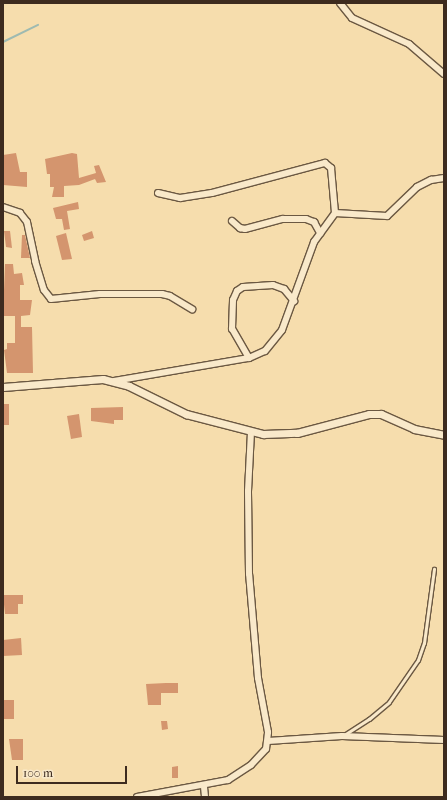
<!DOCTYPE html>
<html>
<head>
<meta charset="utf-8">
<style>
	body { margin:0 }
	#map { position:relative; width:447px; height:800px; overflow:hidden; background:#f6ddad; font-family:"IM FELL French Canon",serif }
	div>[style] { position:absolute }
	.stream>* { height:2px; margin:-1px; padding:0 1px; transform-origin:1px; border-radius:1px; background:#9ebab1 }
	.building>* { inset:0; background:#d4956e }
	.roads { filter:drop-shadow(1px 0 #6b5842) drop-shadow(-1px 0 #6b5842) drop-shadow(0 1px #6b5842) drop-shadow(0 -1px #6b5842) }
	.service>* { height:3px; margin:-1.5px; padding:0 1.5px; transform-origin:1.5px; border-radius:1.5px; background:#f9e9ca }
	.minor>* { height:6px; margin:-3px; padding:0 3px; transform-origin:3px; border-radius:3px; background:#f9e9ca }
	.tertiary>* { height:7px; margin:-3.5px; padding:0 3.5px; transform-origin:3.5px; border-radius:3.5px; background:#f9e9ca }
	span { translate:-50% -50%; white-space:nowrap; text-align:center; line-height:1.15; -webkit-text-stroke:4px #f9e9ca; paint-order:stroke }
	.frame { position:absolute; inset:0; border:4px solid #3d2b1f; pointer-events:none }
	.scale { position:absolute; left:16px; top:766px; width:111px; height:18px; box-sizing:border-box; border:2px solid #3d2b1f; border-top:0; padding-left:5px; font-size:12px; line-height:14px; white-space:nowrap; color:#3d2b1f; -webkit-text-stroke:3px #f9e9ca; paint-order:stroke }
</style>
</head>
<body>
<div id="map">
	<div class="stream">
		<div style="left:3px;top:42px;width:39px;rotate:-26deg"></div>
	</div>
	<div class="building">
		<div style="clip-path:polygon(16px 153px,20px 172px,27px 172px,27px 187px,3px 185px,3px 155px)"></div>
		<div style="clip-path:polygon(72px 153px,77px 154px,79px 178px,96px 173px,94px 166px,99px 165px,106px 182px,97px 183px,95px 179px,79px 185px,64px 186px,64px 197px,52px 197px,54px 187px,50px 187px,50px 174px,47px 174px,45px 159px)"></div>
		<div style="clip-path:polygon(78px 202px,79px 209px,67px 211px,70px 229px,64px 230px,62px 219px,56px 219px,53px 208px)"></div>
		<div style="clip-path:polygon(4px 231px,10px 231px,12px 248px,6px 247px)"></div>
		<div style="clip-path:polygon(92px 231px,94px 238px,84px 241px,82px 235px)"></div>
		<div style="clip-path:polygon(66px 233px,72px 259px,62px 260px,56px 236px)"></div>
		<div style="clip-path:polygon(22px 235px,25px 235px,30px 258px,21px 258px)"></div>
		<div style="clip-path:polygon(5px 264px,13px 264px,14px 274px,22px 273px,24px 285px,20px 285px,20px 300px,32px 300px,30px 315px,21px 316px,21px 327px,32px 327px,33px 373px,7px 373px,4px 350px,7px 349px,7px 343px,15px 343px,15px 316px,3px 316px)"></div>
		<div style="clip-path:polygon(3px 404px,9px 404px,9px 425px,3px 425px)"></div>
		<div style="clip-path:polygon(123px 407px,123px 420px,114px 420px,114px 424px,91px 421px,91px 408px)"></div>
		<div style="clip-path:polygon(79px 414px,82px 437px,71px 439px,67px 416px)"></div>
		<div style="clip-path:polygon(3px 595px,23px 595px,23px 604px,18px 604px,18px 614px,5px 614px)"></div>
		<div style="clip-path:polygon(21px 638px,22px 655px,3px 656px,3px 640px)"></div>
		<div style="clip-path:polygon(166px 683px,178px 683px,178px 693px,161px 693px,161px 705px,148px 705px,146px 684px)"></div>
		<div style="clip-path:polygon(3px 700px,14px 700px,14px 719px,3px 719px)"></div>
		<div style="clip-path:polygon(161px 721px,167px 721px,168px 729px,162px 730px)"></div>
		<div style="clip-path:polygon(9px 739px,23px 739px,23px 760px,12px 760px)"></div>
		<div style="clip-path:polygon(178px 766px,178px 778px,172px 778px,172px 767px)"></div>
	</div>
	<div class="roads">
		<div class="service">
			<div style="left:344px;top:735px;width:30px;rotate:-33deg"></div>
			<div style="left:369px;top:719px;width:26px;rotate:-40deg"></div>
			<div style="left:389px;top:702px;width:51px;rotate:-55.4deg"></div>
			<div style="left:418px;top:660px;width:18px;rotate:-71deg"></div>
			<div style="left:424px;top:643px;width:75px;rotate:-82.3deg"></div>
		</div>
		<div class="minor">
			<div style="left:340px;top:3px;width:19px;rotate:51deg"></div>
			<div style="left:352px;top:18px;width:63px;rotate:24.5deg"></div>
			<div style="left:409px;top:44px;width:46px;rotate:40.6deg"></div>
			<div style="left:158px;top:193px;width:23px;rotate:13deg"></div>
			<div style="left:180px;top:198px;width:32px;rotate:-9deg"></div>
			<div style="left:212px;top:193px;width:117px;rotate:-14.9deg"></div>
			<div style="left:325px;top:163px;width:8px;rotate:40deg"></div>
			<div style="left:331px;top:168px;width:45px;rotate:84.9deg"></div>
			<div style="left:3px;top:207px;width:18px;rotate:19deg"></div>
			<div style="left:20px;top:213px;width:11px;rotate:52deg"></div>
			<div style="left:27px;top:222px;width:40px;rotate:78deg"></div>
			<div style="left:35px;top:261px;width:30px;rotate:73deg"></div>
			<div style="left:44px;top:290px;width:11px;rotate:52deg"></div>
			<div style="left:51px;top:299px;width:49px;rotate:-5.8deg"></div>
			<div style="left:100px;top:294px;width:62px"></div>
			<div style="left:162px;top:294px;width:8px;rotate:14deg"></div>
			<div style="left:170px;top:296px;width:26px;rotate:31deg"></div>
			<div style="left:232px;top:221px;width:11px;rotate:41deg"></div>
			<div style="left:240px;top:228px;width:5px;rotate:11deg"></div>
			<div style="left:245px;top:229px;width:39px;rotate:-15deg"></div>
			<div style="left:283px;top:219px;width:23px"></div>
			<div style="left:306px;top:219px;width:9px;rotate:21deg"></div>
			<div style="left:314px;top:222px;width:13px;rotate:61deg"></div>
			<div style="left:249px;top:358px;width:34px;rotate:-120deg"></div>
			<div style="left:232px;top:329px;width:29px;rotate:-88deg"></div>
			<div style="left:233px;top:300px;width:10px;rotate:-66deg"></div>
			<div style="left:237px;top:291px;width:7px;rotate:-34deg"></div>
			<div style="left:243px;top:287px;width:30px;rotate:-4deg"></div>
			<div style="left:273px;top:285px;width:12px;rotate:20deg"></div>
			<div style="left:284px;top:289px;width:16px;rotate:50deg"></div>
			<div style="left:114px;top:381px;width:137px;rotate:-9.7deg"></div>
			<div style="left:249px;top:358px;width:17px;rotate:-24deg"></div>
			<div style="left:265px;top:351px;width:27px;rotate:-51deg"></div>
			<div style="left:282px;top:330px;width:94px;rotate:-70deg"></div>
			<div style="left:314px;top:242px;width:36px;rotate:-54deg"></div>
			<div style="left:335px;top:213px;width:52px;rotate:3.3deg"></div>
			<div style="left:387px;top:216px;width:42px;rotate:-44deg"></div>
			<div style="left:417px;top:187px;width:16px;rotate:-27deg"></div>
			<div style="left:431px;top:180px;width:13px;rotate:-9deg"></div>
			<div style="left:268px;top:741px;width:74px;rotate:-3.9deg"></div>
			<div style="left:342px;top:736px;width:102px;rotate:2.2deg"></div>
			<div style="left:204px;top:787px;width:10px;rotate:84deg"></div>
			<div style="left:137px;top:797px;width:93px;rotate:-10.6deg"></div>
			<div style="left:228px;top:780px;width:27px;rotate:-33deg"></div>
			<div style="left:251px;top:765px;width:22px;rotate:-47deg"></div>
			<div style="left:266px;top:749px;width:17px;rotate:-83deg"></div>
			<div style="left:268px;top:732px;width:55px;rotate:-100.5deg"></div>
			<div style="left:258px;top:678px;width:104px;rotate:-94.9deg"></div>
			<div style="left:249px;top:574px;width:83px;rotate:-90.7deg"></div>
			<div style="left:248px;top:491px;width:59px;rotate:-87.1deg"></div>
		</div>
		<div class="tertiary">
			<div style="left:3px;top:387px;width:100px;rotate:-4.6deg"></div>
			<div style="left:103px;top:379px;width:27px;rotate:15deg"></div>
			<div style="left:129px;top:386px;width:64px;rotate:26.2deg"></div>
			<div style="left:186px;top:414px;width:80px;rotate:14.6deg"></div>
			<div style="left:263px;top:434px;width:34px;rotate:-2deg"></div>
			<div style="left:297px;top:433px;width:74px;rotate:-14.8deg"></div>
			<div style="left:369px;top:414px;width:12px"></div>
			<div style="left:381px;top:414px;width:36px;rotate:24deg"></div>
			<div style="left:414px;top:429px;width:31px;rotate:11deg"></div>
		</div>
	</div>
	<div class="frame"></div>
	<div class="scale">100 m</div>
</div>
</body>
</html>
